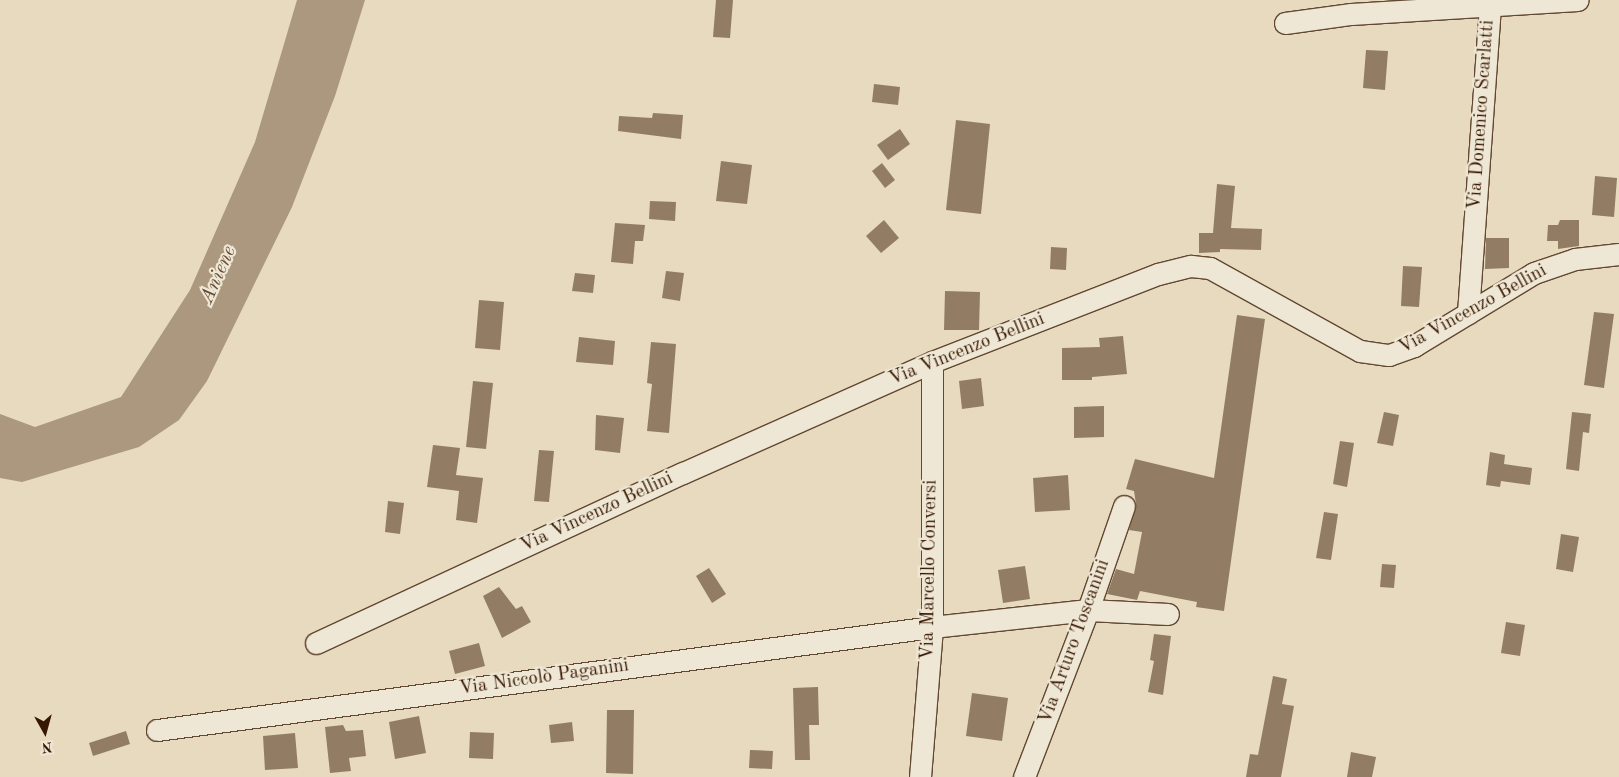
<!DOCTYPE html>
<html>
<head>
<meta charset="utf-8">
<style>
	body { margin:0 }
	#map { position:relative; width:1619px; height:777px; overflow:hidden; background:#e7dabf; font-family:"Old Standard TT",serif }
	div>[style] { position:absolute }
	.water>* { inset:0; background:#ab987e }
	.building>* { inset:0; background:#927d64 }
	.roads { filter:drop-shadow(1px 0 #624830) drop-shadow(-1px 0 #624830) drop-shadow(0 1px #624830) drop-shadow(0 -1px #624830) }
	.minor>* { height:21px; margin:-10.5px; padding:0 10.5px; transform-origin:10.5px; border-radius:10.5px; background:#efe7d5 }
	span { translate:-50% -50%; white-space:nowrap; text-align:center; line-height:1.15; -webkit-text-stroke:4.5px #efe7d5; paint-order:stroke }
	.street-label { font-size:19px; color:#361801 }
	.water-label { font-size:20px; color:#654b33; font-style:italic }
	.north { position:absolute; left:20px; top:707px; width:50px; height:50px; -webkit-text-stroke:4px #efe7d5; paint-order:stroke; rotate:173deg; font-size:14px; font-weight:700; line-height:20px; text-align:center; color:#361801 }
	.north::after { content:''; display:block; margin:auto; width:18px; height:22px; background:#361801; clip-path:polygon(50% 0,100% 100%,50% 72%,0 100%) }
</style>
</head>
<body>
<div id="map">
	<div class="water">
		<div style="clip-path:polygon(297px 0,365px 0,335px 96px,292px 207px,207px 381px,179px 420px,139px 447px,22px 482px,0 478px,0 414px,35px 427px,121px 397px,190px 290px,255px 142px)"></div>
	</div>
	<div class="building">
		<div style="clip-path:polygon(716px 0,733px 0,730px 38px,713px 37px)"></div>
		<div style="clip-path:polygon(1366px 50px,1388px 51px,1385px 90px,1363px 88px)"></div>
		<div style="clip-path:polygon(874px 84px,900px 87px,898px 105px,872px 102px)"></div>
		<div style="clip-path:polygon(653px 113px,683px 115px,681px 139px,618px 131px,619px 116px,652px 118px)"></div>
		<div style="clip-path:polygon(956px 120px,990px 124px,981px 214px,946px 210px)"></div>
		<div style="clip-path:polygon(900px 129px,910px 144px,888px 160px,877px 145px)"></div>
		<div style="clip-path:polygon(721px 161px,752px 165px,747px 204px,716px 201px)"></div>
		<div style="clip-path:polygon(882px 163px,895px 180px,885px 188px,872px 171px)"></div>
		<div style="clip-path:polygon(1595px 176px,1617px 178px,1614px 217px,1592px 215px)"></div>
		<div style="clip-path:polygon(1217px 184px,1235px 186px,1231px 228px,1262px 229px,1261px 250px,1220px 249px,1220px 252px,1199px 253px,1199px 233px,1213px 233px)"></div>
		<div style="clip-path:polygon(650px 201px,676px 202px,675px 221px,649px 219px)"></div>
		<div style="clip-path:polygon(884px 220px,899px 238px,881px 253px,866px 236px)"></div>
		<div style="clip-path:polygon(1560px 220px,1579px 220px,1579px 246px,1558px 249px,1558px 241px,1547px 241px,1548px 225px,1558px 225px)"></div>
		<div style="clip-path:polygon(615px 223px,645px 225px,643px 241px,635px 241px,633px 264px,611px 262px)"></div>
		<div style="clip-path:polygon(1486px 238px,1509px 238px,1509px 268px,1485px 269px)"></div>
		<div style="clip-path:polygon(1051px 247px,1067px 248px,1066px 270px,1050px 269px)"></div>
		<div style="clip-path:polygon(1403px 266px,1422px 267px,1419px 307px,1401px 306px)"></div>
		<div style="clip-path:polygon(666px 271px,684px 273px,680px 301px,662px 298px)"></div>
		<div style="clip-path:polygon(575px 273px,595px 275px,593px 293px,572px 291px)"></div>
		<div style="clip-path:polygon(945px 291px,980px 292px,979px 330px,944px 330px)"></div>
		<div style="clip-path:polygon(479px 300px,504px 302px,500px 350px,475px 348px)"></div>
		<div style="clip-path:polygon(1594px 312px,1614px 314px,1604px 388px,1584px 385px)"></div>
		<div style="clip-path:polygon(1237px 315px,1265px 319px,1224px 611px,1196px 607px,1197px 602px,1140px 591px,1137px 600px,1107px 594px,1116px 569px,1134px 574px,1142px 532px,1129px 530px,1136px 504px,1134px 491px,1126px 489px,1135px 459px,1214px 478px)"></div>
		<div style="clip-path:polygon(1123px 336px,1127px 374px,1092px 377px,1092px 380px,1062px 380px,1062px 348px,1100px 347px,1099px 338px)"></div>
		<div style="clip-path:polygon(579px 337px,615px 341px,613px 365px,576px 362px)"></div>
		<div style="clip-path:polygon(651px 342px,676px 344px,669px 433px,647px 431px,652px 384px,647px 383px)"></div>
		<div style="clip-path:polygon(981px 378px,984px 406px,962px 409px,959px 381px)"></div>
		<div style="clip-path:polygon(473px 381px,493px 383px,486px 449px,466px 447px)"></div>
		<div style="clip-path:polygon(1104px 406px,1104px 437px,1074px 438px,1074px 407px)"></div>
		<div style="clip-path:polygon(1384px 412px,1399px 415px,1393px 446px,1377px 443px)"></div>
		<div style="clip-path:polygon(1572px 412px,1591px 414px,1589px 433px,1583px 432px,1579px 471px,1566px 469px)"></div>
		<div style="clip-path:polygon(596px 415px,624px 418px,620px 453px,595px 450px)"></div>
		<div style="clip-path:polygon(1340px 441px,1354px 443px,1347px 487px,1333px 484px)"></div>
		<div style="clip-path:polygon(433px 445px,460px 448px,456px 475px,483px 478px,477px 523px,456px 520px,459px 491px,427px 487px)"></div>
		<div style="clip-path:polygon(539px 450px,554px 451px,549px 502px,534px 501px)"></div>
		<div style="clip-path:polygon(1490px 452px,1505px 455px,1504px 464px,1532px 468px,1530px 485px,1501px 481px,1500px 487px,1486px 485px)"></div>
		<div style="clip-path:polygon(1068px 475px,1070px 510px,1035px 512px,1033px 478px)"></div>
		<div style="clip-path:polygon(388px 501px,404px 503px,400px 534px,385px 532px)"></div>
		<div style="clip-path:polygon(1324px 512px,1338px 514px,1331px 560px,1316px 558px)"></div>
		<div style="clip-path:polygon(1561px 534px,1579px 537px,1573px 572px,1556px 569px)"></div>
		<div style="clip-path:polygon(1382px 564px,1396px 565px,1394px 588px,1380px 587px)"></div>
		<div style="clip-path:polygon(1025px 566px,1030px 599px,1003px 603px,998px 570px)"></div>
		<div style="clip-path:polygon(709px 568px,726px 594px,712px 603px,696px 576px)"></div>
		<div style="clip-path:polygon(499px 587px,516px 609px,522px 606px,531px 622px,502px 638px,483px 596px)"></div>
		<div style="clip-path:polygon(1506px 622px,1525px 625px,1520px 656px,1501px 653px)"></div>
		<div style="clip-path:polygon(1154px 634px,1171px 636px,1163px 695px,1148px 692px,1154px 661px,1150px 660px)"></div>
		<div style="clip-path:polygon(479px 643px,485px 666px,455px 674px,449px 651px)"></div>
		<div style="clip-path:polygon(1273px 676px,1287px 679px,1282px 704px,1294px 706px,1281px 777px,1246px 777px,1250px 754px,1258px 755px)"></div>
		<div style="clip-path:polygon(818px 687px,819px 725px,809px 725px,810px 760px,795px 760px,793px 688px)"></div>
		<div style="clip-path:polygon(972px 693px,1008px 698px,1002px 741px,966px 736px)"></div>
		<div style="clip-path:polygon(607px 710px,634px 710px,633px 774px,606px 773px)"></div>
		<div style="clip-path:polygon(419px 716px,426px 753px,395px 759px,389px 722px)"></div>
		<div style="clip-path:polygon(572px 722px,574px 741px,551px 743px,549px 725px)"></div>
		<div style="clip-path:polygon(343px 725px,346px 731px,363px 730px,366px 756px,349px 758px,351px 771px,330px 773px,325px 727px)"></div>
		<div style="clip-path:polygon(126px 731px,130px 744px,93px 756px,89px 743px)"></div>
		<div style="clip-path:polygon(470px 732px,494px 733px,493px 759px,469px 758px)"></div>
		<div style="clip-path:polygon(295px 733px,298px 768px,265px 770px,263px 736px)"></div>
		<div style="clip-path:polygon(750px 750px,773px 751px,772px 769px,749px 768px)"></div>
		<div style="clip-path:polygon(1351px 752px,1376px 757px,1372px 777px,1347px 777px)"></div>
	</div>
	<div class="roads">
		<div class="minor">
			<div style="left:1285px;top:23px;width:67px;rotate:-7.8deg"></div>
			<div style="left:1351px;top:14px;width:227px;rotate:-3.5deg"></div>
			<div style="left:1468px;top:313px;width:309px;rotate:-85.9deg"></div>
			<div style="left:316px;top:643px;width:404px;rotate:-24.9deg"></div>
			<div style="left:683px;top:473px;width:273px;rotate:-24deg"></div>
			<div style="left:932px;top:362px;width:243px;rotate:-21.3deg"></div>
			<div style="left:1158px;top:274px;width:34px;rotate:-14deg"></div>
			<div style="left:1191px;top:266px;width:19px;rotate:6deg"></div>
			<div style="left:1210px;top:268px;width:171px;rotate:29deg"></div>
			<div style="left:1360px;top:351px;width:29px;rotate:8deg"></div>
			<div style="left:1389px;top:355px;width:27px;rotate:-20deg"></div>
			<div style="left:1414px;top:346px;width:140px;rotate:-31.3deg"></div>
			<div style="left:1534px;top:273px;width:43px;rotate:-18.9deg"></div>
			<div style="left:1575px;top:259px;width:44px;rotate:-6.5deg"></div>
			<div style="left:157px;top:730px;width:782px;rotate:-7.57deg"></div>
			<div style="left:932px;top:627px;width:157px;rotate:-6.2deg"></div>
			<div style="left:1088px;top:610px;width:80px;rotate:2.9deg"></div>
			<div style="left:920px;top:777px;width:150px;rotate:-85.4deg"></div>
			<div style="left:932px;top:627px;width:265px;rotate:-90deg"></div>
			<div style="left:1024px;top:777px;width:179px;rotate:-69deg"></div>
			<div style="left:1088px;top:610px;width:110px;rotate:-70.9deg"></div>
		</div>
	</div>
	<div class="street-label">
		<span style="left:1482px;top:115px;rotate:-86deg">Via Domenico Scarlatti</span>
		<span style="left:1473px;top:310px;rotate:-29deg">Via Vincenzo Bellini</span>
		<span style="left:967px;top:350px;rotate:-22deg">Via Vincenzo Bellini</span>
		<span style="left:597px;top:513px;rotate:-25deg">Via Vincenzo Bellini</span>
		<span style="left:930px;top:570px;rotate:-89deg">Via Marcello Conversi</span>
		<span style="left:1075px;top:642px;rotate:-70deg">Via Arturo Toscanini</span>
		<span style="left:544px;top:678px;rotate:-8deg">Via Niccolò Paganini</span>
	</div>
	<div class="water-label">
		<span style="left:219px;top:275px;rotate:-66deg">Aniene</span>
	</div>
	<div class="north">N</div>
</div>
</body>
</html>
